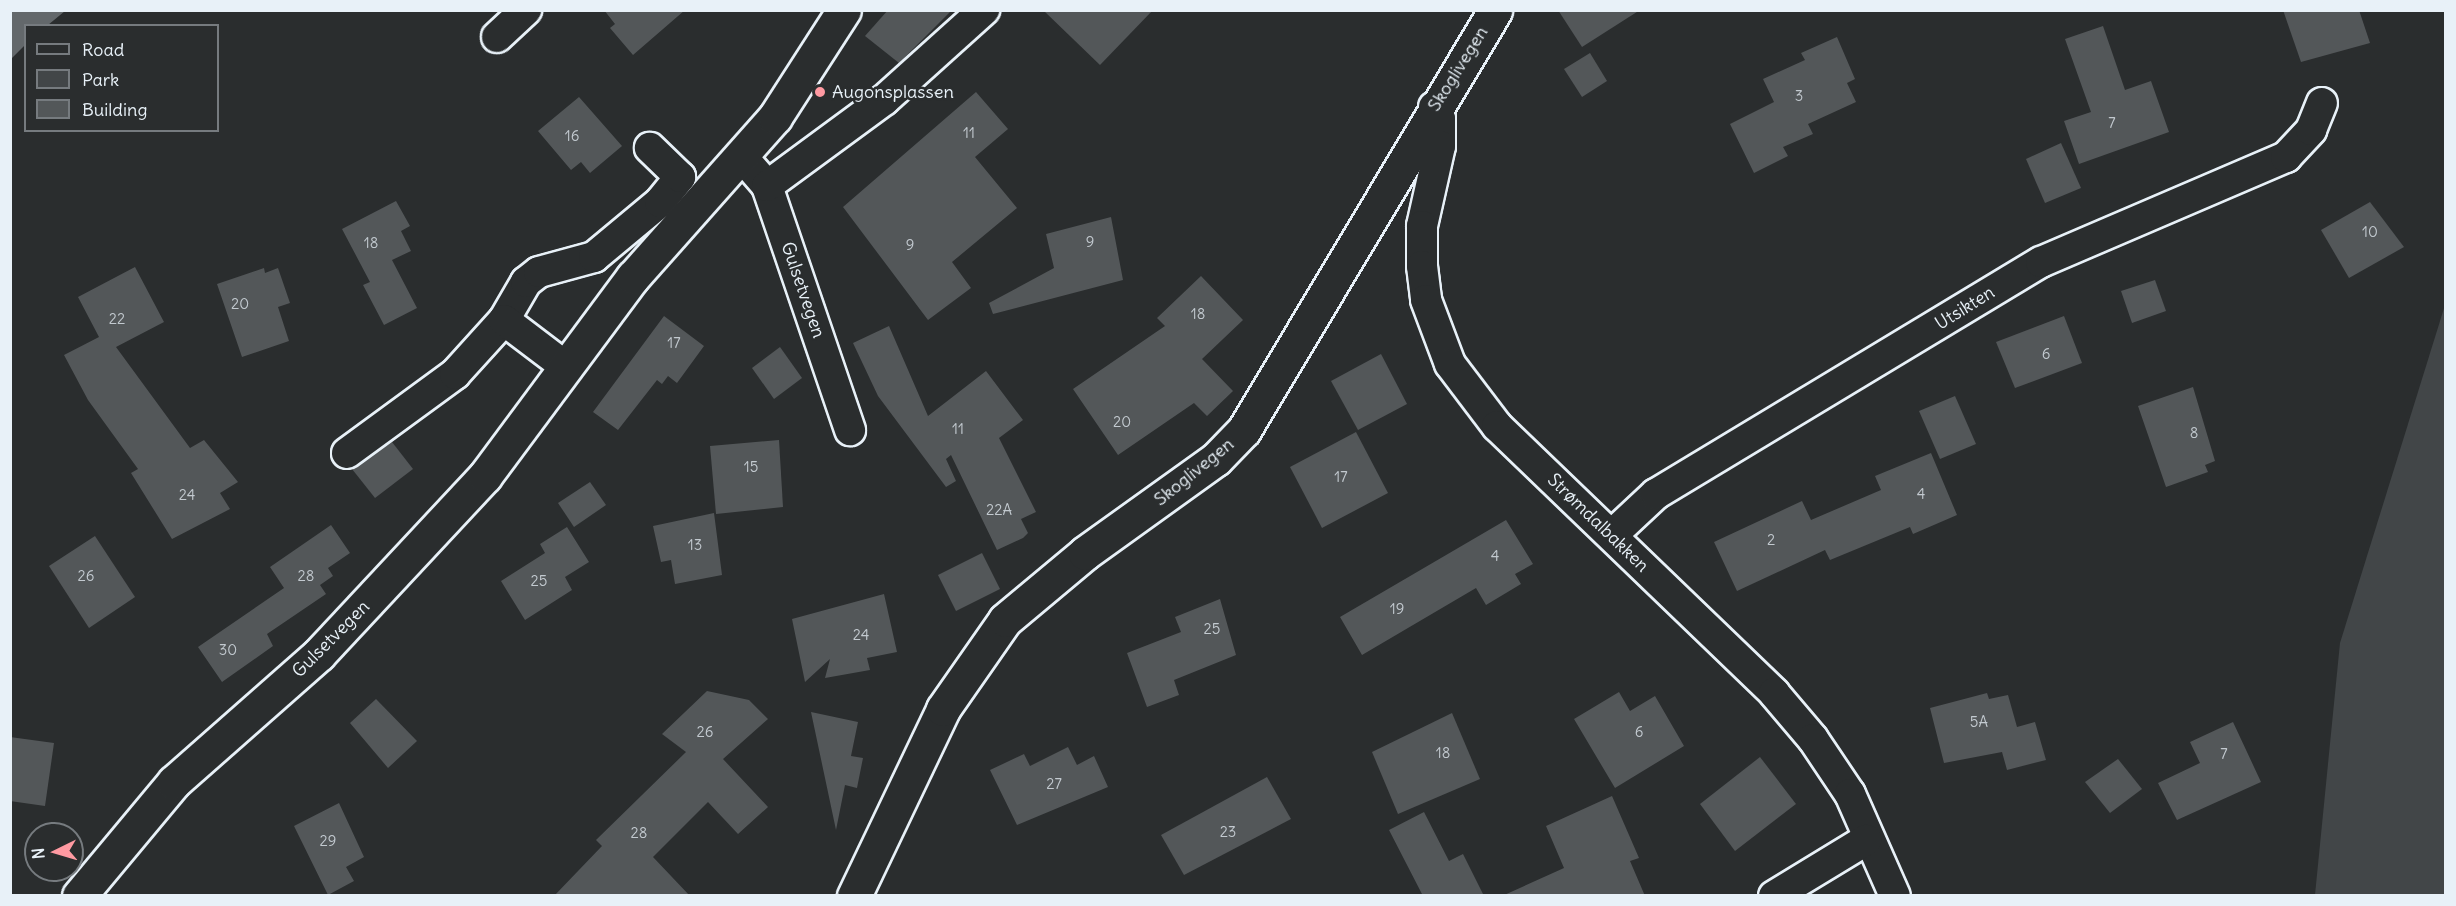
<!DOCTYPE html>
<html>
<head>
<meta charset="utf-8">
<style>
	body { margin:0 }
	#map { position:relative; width:2456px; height:906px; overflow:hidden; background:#2a2d2e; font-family:Delius,sans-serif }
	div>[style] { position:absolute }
	.green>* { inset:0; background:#424648 }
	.water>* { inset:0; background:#63686b }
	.building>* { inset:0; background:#535759 }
	.roads { filter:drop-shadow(2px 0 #e8f1f8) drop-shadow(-2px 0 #e8f1f8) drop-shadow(0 2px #e8f1f8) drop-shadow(0 -2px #e8f1f8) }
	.street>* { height:30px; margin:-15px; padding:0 15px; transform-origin:15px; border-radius:15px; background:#2a2d2e }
	.secondary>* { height:33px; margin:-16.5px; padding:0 16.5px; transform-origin:16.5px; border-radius:16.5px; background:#2a2d2e }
	.dots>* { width:16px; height:16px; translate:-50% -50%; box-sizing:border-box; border:3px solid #2a2d2e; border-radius:50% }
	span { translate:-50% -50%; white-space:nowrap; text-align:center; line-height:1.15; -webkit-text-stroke:5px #2a2d2e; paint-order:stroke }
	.number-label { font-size:15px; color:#c3cad0 }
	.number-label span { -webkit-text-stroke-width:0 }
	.street-label { font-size:18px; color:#e8f1f8 }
	.poi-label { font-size:18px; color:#e8f1f8 }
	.left { translate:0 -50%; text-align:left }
	.frame { position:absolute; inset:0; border:12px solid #e8f1f8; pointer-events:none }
	.legend { position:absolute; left:24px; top:24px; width:195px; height:108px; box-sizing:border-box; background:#2a2d2e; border:2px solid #767b7f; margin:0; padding:8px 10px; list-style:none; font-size:18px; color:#e8f1f8 }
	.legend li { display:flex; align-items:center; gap:12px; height:30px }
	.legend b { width:30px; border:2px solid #767b7f }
	.north { position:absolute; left:24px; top:822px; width:60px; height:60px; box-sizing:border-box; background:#2a2d2e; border:2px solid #767b7f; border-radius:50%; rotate:265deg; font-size:16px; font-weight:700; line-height:24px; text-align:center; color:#e8f1f8 }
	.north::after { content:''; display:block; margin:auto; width:21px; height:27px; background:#ff9aa2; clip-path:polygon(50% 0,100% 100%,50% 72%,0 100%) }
</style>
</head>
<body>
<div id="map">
	<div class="green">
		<div style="clip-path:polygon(2445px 305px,2445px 895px,2315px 895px,2340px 643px)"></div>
	</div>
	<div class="water">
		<div style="clip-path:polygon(11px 10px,65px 10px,65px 11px,48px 25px,26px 26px,25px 45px,11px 59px)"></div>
	</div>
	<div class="building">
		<div style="clip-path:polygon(604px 10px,685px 10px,633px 55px,610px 28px,615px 24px)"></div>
		<div style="clip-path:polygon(888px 10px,952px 10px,899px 63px,865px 36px)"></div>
		<div style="clip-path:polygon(1043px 10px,1153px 10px,1100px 65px)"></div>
		<div style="clip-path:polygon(1558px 10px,1640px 10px,1582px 47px)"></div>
		<div style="clip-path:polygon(2283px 10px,2359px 10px,2370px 43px,2301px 62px)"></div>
		<div style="clip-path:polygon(2103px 26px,2125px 90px,2151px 81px,2169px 132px,2079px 164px,2064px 121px,2091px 112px,2065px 39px)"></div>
		<div style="clip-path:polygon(1837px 37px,1855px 79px,1847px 83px,1856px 102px,1808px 124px,1813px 134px,1783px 147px,1788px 156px,1754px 173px,1730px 124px,1774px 102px,1763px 79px,1805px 60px,1801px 53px)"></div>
		<div style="clip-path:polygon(1590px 53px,1607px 81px,1582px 97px,1564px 69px)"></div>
		<div style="clip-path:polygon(976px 92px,1008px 129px,975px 157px,1017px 208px,952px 262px,971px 288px,928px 320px,843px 207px)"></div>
		<div style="clip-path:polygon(579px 97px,622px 146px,590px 173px,581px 162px,571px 170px,538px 131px)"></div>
		<div style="clip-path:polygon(2061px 143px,2081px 188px,2045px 203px,2026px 159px)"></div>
		<div style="clip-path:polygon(396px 201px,410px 226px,401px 231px,411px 251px,392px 260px,417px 308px,384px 325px,363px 285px,370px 282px,342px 229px)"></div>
		<div style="clip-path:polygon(2370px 202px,2404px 247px,2349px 278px,2321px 230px)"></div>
		<div style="clip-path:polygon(1111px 217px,1123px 280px,993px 314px,989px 303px,1054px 268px,1046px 234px)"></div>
		<div style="clip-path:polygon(135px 267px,164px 322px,116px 347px,190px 448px,204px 440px,238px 482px,220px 493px,230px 509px,172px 539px,131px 473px,138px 469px,88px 400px,64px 355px,99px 337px,78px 297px)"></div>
		<div style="clip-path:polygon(264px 268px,265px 273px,278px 268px,290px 303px,278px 307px,289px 341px,242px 357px,217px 284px)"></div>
		<div style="clip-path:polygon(1201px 276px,1243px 320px,1202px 359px,1233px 391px,1207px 416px,1194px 403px,1118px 455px,1073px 389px,1165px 326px,1157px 318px)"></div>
		<div style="clip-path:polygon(2155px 280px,2166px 311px,2132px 323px,2121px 291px)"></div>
		<div style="clip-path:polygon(664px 316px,704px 346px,677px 383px,668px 376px,662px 384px,657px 380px,618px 430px,593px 412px)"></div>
		<div style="clip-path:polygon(2064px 316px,2082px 363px,2015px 388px,1996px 342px)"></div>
		<div style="clip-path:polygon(889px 326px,928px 416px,986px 371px,1023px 420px,999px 438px,1036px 512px,1021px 519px,1028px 533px,1023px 538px,997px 550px,951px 455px,946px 459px,956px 481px,946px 487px,878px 396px,853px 343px)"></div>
		<div style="clip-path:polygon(780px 347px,802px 378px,774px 399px,752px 368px)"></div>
		<div style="clip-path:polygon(1381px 354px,1407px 404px,1358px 430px,1331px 381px)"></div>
		<div style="clip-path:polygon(2193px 387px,2215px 461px,2205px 465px,2208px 472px,2166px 487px,2138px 406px)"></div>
		<div style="clip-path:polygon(1955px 396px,1976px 444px,1940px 459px,1919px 411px)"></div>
		<div style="clip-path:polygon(1356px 432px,1388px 493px,1322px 528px,1290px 467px)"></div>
		<div style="clip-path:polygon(779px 440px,783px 507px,716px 514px,710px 446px)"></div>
		<div style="clip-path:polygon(392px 442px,413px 469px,375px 498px,352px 469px)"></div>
		<div style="clip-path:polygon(1931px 453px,1957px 515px,1913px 534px,1910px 527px,1830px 560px,1825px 550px,1737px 591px,1714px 542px,1802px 501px,1811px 520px,1881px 490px,1875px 476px)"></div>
		<div style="clip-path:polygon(590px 482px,606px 505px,574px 527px,558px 503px)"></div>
		<div style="clip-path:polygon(714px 513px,722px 575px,675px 584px,671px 560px,661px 562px,653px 526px)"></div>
		<div style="clip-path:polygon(1506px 520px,1533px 564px,1515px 574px,1521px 584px,1486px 605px,1476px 588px,1362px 655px,1340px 617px)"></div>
		<div style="clip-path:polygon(331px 525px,350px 553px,328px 568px,333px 576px,320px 585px,326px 594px,267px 634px,273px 646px,222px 682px,198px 647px,284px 588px,270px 567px)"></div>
		<div style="clip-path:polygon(567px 527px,589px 562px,565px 577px,572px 590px,525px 620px,501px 581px,545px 553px,540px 544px)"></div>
		<div style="clip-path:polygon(95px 536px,135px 597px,89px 628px,49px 566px)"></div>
		<div style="clip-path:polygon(982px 553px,1000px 589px,956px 611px,938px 575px)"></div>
		<div style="clip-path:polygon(884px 594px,897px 652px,867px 658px,870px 670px,825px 678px,830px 659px,805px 682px,792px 619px)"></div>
		<div style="clip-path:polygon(1220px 599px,1236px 655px,1174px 680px,1179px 695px,1147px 707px,1127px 653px,1181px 632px,1175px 617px)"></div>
		<div style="clip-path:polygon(707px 691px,749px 700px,768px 719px,723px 759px,768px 807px,738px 834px,708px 802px,653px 857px,690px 896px,554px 896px,602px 846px,596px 840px,686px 752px,662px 734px)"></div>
		<div style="clip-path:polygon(1619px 692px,1630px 711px,1655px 696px,1684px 746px,1615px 788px,1574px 719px)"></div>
		<div style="clip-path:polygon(1987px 693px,1989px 699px,2008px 695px,2017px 727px,2035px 722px,2046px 760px,2007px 770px,2002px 752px,1944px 763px,1930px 708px)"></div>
		<div style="clip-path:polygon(376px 699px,417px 741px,388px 768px,350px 723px)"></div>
		<div style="clip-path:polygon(811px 712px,858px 722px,851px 756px,863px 758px,857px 788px,845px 785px,836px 830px)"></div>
		<div style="clip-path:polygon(1452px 713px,1480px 779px,1398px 814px,1372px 752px)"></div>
		<div style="clip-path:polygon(2233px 722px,2261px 782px,2177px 820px,2158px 783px,2200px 763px,2190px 742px)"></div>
		<div style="clip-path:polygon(10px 737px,54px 743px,45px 806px,10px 801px)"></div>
		<div style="clip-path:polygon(1068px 747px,1077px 765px,1094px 756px,1108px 787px,1017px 825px,990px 770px,1024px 754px,1030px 766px)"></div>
		<div style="clip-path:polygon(1760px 757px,1796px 804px,1735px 851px,1700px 804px)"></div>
		<div style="clip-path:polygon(2118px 759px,2142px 789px,2110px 813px,2085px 782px)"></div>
		<div style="clip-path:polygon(1267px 777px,1291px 819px,1184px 875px,1161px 835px)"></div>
		<div style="clip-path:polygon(1612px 796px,1639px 858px,1630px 861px,1645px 896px,1502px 896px,1564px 868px,1546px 826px)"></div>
		<div style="clip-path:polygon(339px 803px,364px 857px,346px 867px,354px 881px,328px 895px,294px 826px)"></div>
		<div style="clip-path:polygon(1424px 812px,1449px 861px,1463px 854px,1484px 896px,1423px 896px,1389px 830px)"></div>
	</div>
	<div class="roads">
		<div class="street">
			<div style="left:497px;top:37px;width:40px;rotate:-43deg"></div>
			<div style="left:1434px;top:107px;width:13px;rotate:63deg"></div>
			<div style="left:1440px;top:119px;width:27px;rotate:90deg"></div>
			<div style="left:1440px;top:146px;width:82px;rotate:102.7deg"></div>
			<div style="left:1422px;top:226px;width:40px;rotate:90deg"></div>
			<div style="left:1422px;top:266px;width:34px;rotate:83deg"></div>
			<div style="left:1426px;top:300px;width:68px;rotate:69.4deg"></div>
			<div style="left:1450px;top:364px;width:78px;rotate:52.8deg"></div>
			<div style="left:1497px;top:426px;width:385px;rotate:43.9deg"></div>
			<div style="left:1774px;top:693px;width:60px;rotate:49.7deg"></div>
			<div style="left:1813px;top:739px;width:66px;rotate:56.1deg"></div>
			<div style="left:1850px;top:794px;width:111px;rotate:66.2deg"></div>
			<div style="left:743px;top:158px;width:37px;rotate:49deg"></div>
			<div style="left:767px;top:186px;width:258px;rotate:71.2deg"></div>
			<div style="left:767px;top:186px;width:145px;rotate:-36.3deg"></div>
			<div style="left:884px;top:100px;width:135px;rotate:-42deg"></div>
			<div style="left:504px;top:320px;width:44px;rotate:-59.9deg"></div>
			<div style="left:526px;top:282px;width:16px;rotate:-38deg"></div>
			<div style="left:539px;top:272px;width:57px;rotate:-15.3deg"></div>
			<div style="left:594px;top:257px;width:86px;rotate:-39.8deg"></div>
			<div style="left:660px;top:202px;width:32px;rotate:-51deg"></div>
			<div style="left:680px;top:177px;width:42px;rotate:-136deg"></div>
			<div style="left:347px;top:453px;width:134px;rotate:-36.2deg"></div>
			<div style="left:455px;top:374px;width:73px;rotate:-47.8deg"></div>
			<div style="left:504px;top:320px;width:78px;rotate:37.2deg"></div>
			<div style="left:1612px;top:535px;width:60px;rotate:-43deg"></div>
			<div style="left:1656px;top:494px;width:449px;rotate:-31.1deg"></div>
			<div style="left:2041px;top:262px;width:267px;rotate:-23.2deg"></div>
			<div style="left:2286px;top:157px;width:37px;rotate:-47deg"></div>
			<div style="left:2311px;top:130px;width:29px;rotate:-68deg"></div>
			<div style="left:1774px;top:896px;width:108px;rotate:-31.3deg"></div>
		</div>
		<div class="secondary">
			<div style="left:79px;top:896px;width:148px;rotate:-50.2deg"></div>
			<div style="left:174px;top:782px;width:193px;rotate:-41.4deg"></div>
			<div style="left:319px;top:654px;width:243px;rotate:-47deg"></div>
			<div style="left:485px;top:476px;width:248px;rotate:-53.4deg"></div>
			<div style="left:633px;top:277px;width:214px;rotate:-48.4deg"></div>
			<div style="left:775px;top:117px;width:127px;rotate:-57.2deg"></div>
			<div style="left:854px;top:896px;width:207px;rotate:-64.5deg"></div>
			<div style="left:943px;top:709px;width:108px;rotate:-55.1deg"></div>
			<div style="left:1005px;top:620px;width:104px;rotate:-39.9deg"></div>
			<div style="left:1085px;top:553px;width:161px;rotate:-35.7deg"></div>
			<div style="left:1216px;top:459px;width:40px;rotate:-46deg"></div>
			<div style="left:1244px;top:430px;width:489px;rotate:-59.1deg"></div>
		</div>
	</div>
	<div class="dots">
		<div style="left:820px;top:92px;background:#ff9aa2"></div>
	</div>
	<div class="number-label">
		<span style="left:1799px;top:96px">3</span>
		<span style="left:2112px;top:123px">7</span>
		<span style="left:969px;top:133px">11</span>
		<span style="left:572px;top:136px">16</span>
		<span style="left:2370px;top:232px">10</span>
		<span style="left:1090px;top:242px">9</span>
		<span style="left:371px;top:243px">18</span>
		<span style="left:910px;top:245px">9</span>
		<span style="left:240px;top:304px">20</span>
		<span style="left:1198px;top:314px">18</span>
		<span style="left:117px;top:319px">22</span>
		<span style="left:674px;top:343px">17</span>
		<span style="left:2046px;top:354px">6</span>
		<span style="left:1122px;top:422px">20</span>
		<span style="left:958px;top:429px">11</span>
		<span style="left:2194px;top:433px">8</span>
		<span style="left:751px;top:467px">15</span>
		<span style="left:1341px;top:477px">17</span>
		<span style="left:1921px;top:494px">4</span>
		<span style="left:187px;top:495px">24</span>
		<span style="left:999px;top:510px">22A</span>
		<span style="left:1771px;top:540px">2</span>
		<span style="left:695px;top:545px">13</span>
		<span style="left:1495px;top:556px">4</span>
		<span style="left:86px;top:576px">26</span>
		<span style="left:306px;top:576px">28</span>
		<span style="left:539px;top:581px">25</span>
		<span style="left:1397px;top:609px">19</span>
		<span style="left:1212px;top:629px">25</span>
		<span style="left:861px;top:635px">24</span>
		<span style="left:228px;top:650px">30</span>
		<span style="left:1979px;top:722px">5A</span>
		<span style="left:705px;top:732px">26</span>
		<span style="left:1639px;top:732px">6</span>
		<span style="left:1443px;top:753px">18</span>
		<span style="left:2224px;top:754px">7</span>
		<span style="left:1054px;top:784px">27</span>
		<span style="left:1228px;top:832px">23</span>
		<span style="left:639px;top:833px">28</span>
		<span style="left:328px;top:841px">29</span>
	</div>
	<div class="street-label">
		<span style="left:1458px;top:69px;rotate:-58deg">Skoglivegen</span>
		<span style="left:803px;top:290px;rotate:71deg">Gulsetvegen</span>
		<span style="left:1965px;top:308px;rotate:-32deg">Utsikten</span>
		<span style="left:1194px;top:472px;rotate:-39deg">Skoglivegen</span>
		<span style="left:1598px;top:523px;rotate:44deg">Strømdalbakken</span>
		<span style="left:331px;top:639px;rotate:-45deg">Gulsetvegen</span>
	</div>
	<div class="poi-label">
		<span class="left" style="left:832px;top:92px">Augonsplassen</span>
	</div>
	<div class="frame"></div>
	<ul class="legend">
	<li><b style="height:8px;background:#2a2d2e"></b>Road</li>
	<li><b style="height:16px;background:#424648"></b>Park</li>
	<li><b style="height:16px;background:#535759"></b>Building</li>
	</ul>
	<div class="north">N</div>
</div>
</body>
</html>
